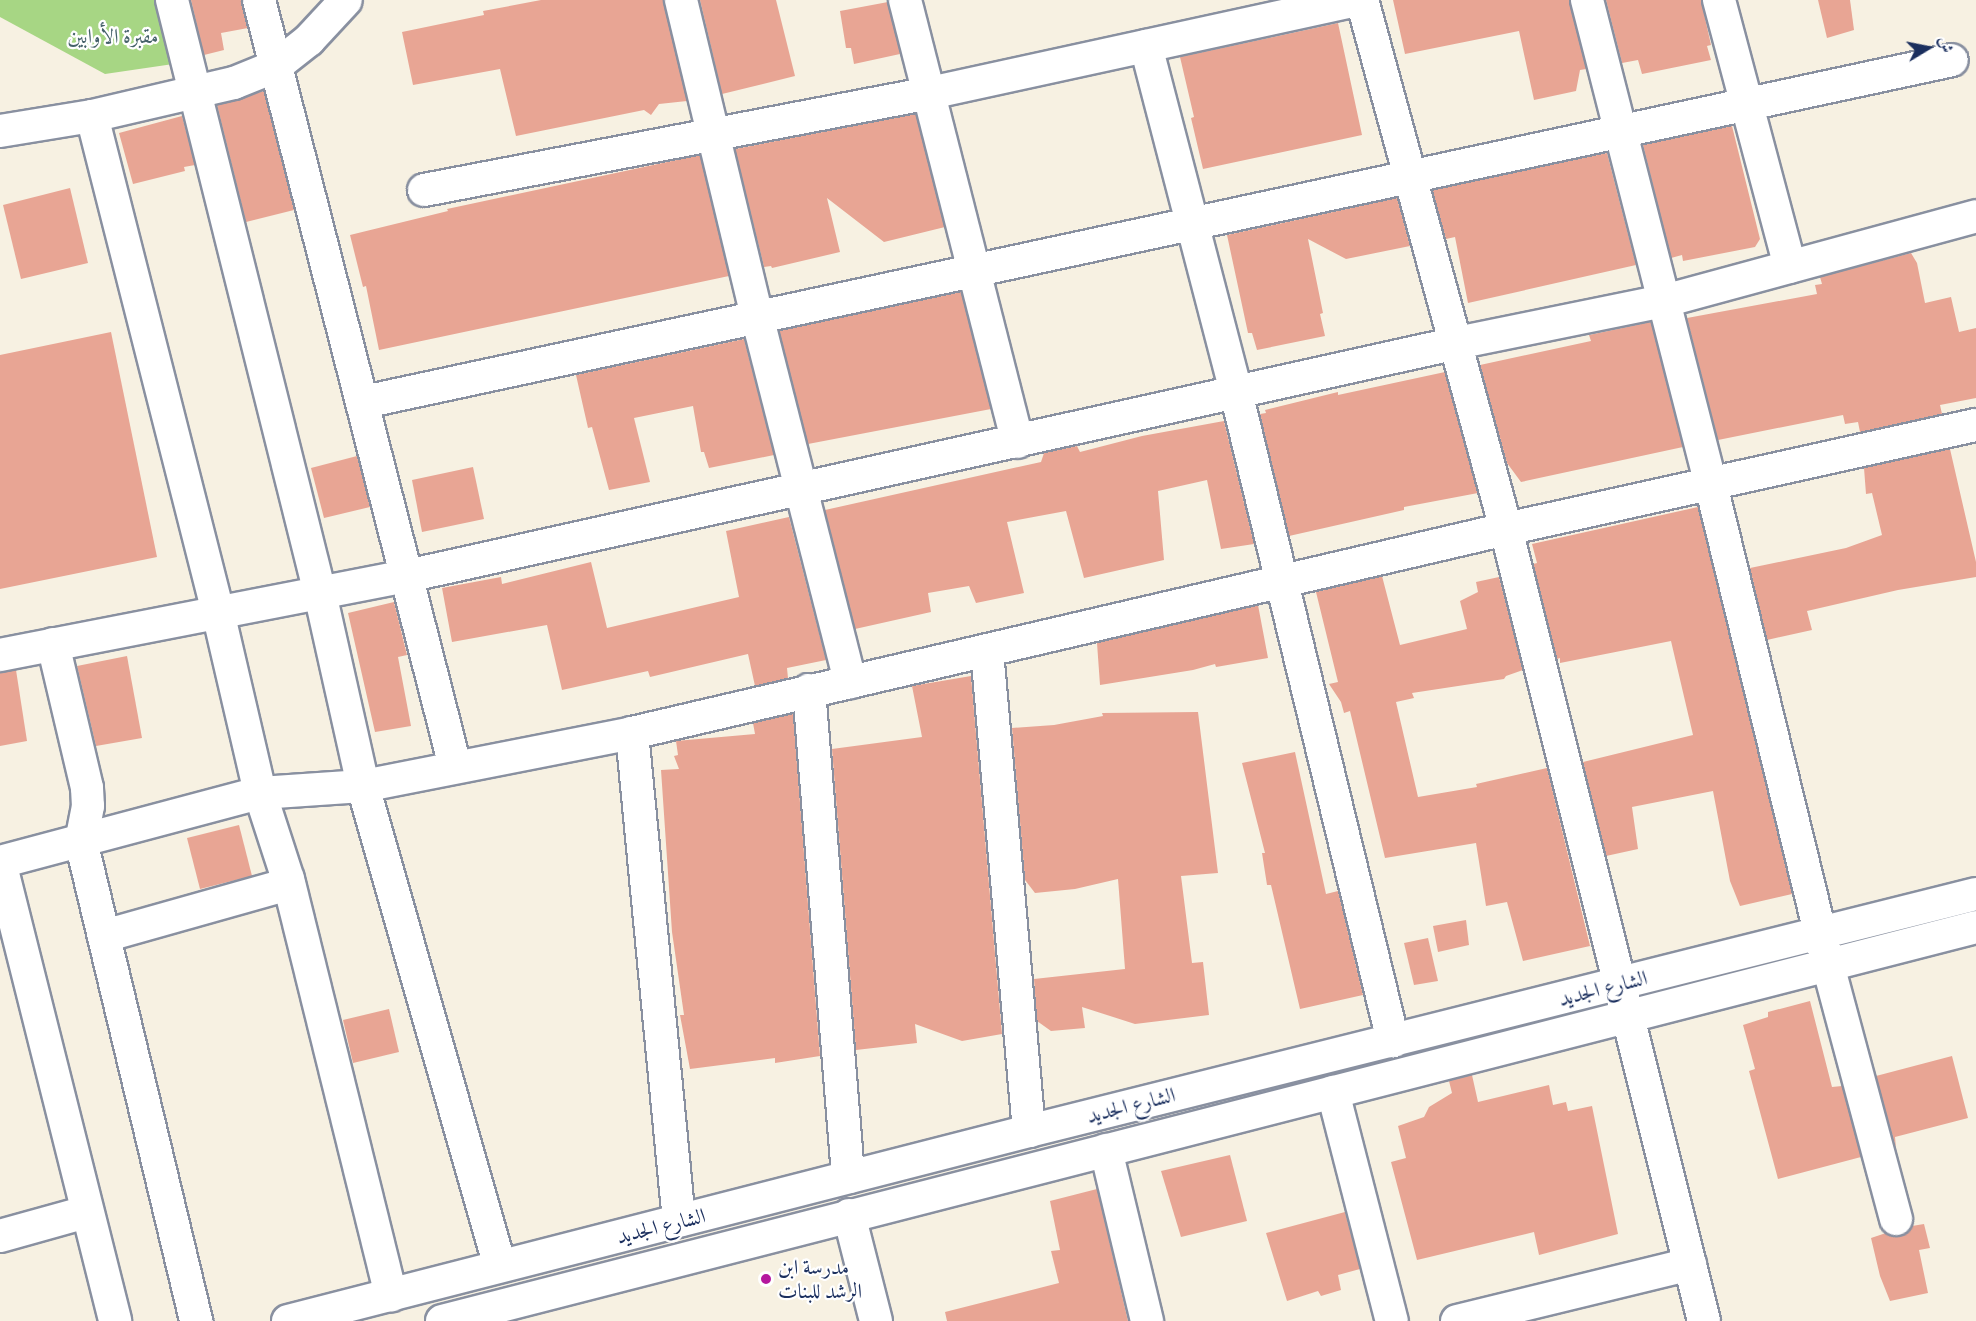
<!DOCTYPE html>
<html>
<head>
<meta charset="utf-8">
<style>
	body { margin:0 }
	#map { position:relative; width:1976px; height:1321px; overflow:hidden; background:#f7f1e2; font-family:"IM FELL Great Primer",Amiri,serif }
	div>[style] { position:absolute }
	.green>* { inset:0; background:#a7d684 }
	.building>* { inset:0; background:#e8a594 }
	.roads { filter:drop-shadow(2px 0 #8990a0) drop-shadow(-2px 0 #8990a0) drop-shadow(0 2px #8990a0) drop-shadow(0 -2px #8990a0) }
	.minor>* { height:32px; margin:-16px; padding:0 16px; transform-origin:16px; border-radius:16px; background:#fff }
	.dots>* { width:16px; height:16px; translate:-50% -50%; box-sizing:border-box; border:3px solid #fff; border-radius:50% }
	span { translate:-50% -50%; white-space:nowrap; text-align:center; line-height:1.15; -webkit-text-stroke:4.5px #fff; paint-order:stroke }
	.park-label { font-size:21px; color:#456169 }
	.street-label { font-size:21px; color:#1b2f5e }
	.poi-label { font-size:21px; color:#1b2f5e }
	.left { translate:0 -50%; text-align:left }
	.north { position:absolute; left:1898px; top:18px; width:60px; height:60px; -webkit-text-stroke:4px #fff; paint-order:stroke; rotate:80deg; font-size:16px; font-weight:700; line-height:24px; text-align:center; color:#1b2f5e }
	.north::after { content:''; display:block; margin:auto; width:21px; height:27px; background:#1b2f5e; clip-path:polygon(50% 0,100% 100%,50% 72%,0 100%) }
</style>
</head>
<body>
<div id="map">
	<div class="green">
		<div style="clip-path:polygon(0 0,165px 0,180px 63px,105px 74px,0 17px)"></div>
	</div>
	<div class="building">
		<div style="clip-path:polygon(191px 0,242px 0,248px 28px,221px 33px,224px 50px,204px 55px)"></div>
		<div style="clip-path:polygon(541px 0,664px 0,687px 101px,659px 104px,651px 115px,644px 110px,516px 136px,500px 69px,413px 85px,402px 32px,484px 15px,483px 11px)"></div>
		<div style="clip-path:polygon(700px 0,776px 0,795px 76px,722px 94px)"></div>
		<div style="clip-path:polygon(1393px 0,1570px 0,1586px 69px,1580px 70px,1576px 91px,1534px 100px,1519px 31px,1405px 54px)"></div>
		<div style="clip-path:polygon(1606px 0,1701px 0,1711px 45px,1707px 46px,1711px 60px,1642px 74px,1638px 60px,1622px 63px)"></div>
		<div style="clip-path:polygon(1818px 0,1850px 0,1854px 30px,1827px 38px)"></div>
		<div style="clip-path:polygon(888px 2px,900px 54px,854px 64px,851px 48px,846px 48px,840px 11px)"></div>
		<div style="clip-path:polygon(1338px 23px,1362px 135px,1203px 169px,1191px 118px,1194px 117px,1180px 57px)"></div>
		<div style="clip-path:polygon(264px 91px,294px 210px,246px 222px,217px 105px)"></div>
		<div style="clip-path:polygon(916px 114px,945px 227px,884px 242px,827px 198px,840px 252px,772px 268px,771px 266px,764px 267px,735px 149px)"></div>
		<div style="clip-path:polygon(182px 116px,195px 165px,184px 167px,185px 171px,133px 184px,119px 133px)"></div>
		<div style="clip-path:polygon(1732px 126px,1760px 239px,1755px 247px,1683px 261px,1682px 255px,1671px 258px,1643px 145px)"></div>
		<div style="clip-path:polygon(1607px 153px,1636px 265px,1468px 303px,1455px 237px,1446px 239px,1432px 190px)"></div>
		<div style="clip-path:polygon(700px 155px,729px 276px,379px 350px,366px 286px,363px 287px,350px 235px,448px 211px,447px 209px)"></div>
		<div style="clip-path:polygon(70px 188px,88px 263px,21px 279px,3px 205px)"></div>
		<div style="clip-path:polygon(1397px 198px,1410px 246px,1346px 259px,1308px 239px,1323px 313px,1320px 314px,1325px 336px,1257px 350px,1252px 333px,1248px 333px,1227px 235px)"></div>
		<div style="clip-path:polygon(1911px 253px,1917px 263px,1925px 303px,1951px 297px,1959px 332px,1976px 328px,1976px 398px,1940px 405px,1942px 414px,1860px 432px,1858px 422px,1845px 424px,1843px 415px,1718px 440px,1687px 318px,1817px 294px,1815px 285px,1822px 284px,1820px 277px)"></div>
		<div style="clip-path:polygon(961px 292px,991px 409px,808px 444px,779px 331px)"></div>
		<div style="clip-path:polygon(1651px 322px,1683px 447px,1521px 482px,1507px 463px,1480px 365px,1591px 341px,1589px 335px)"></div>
		<div style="clip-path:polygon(111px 332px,157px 557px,0 589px,0 355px)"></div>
		<div style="clip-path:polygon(744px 339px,774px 455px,709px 468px,704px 452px,701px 452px,693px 406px,634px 418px,650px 482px,609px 490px,592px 427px,588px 428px,576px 375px)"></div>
		<div style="clip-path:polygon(1445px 372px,1478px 493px,1404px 507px,1404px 510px,1289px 536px,1260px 414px,1266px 413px,1265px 410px,1338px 392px,1338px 395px)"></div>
		<div style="clip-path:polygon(1224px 421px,1254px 544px,1221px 549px,1207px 480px,1158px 491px,1164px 560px,1084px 578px,1066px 511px,1007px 522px,1024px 593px,976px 603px,969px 586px,928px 593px,931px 612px,855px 629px,825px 510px,1041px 462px,1044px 453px,1077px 446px,1080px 452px,1142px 436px)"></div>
		<div style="clip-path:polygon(1950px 449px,1976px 562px,1976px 577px,1898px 590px,1807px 611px,1812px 630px,1767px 640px,1750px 568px,1846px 548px,1882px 535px,1872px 493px,1866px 494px,1864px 468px)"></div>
		<div style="clip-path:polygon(357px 456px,370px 507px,324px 518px,311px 468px)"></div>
		<div style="clip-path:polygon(473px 467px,484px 519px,422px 532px,412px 480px)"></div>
		<div style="clip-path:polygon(1698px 507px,1792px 894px,1740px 906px,1730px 881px,1713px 791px,1632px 807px,1638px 849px,1606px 856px,1583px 762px,1693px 735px,1671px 641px,1560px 663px,1560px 658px,1557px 659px,1533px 564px,1537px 563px,1532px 544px)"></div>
		<div style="clip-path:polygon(789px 517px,826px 660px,787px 668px,788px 678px,755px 686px,748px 654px,650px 677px,648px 671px,562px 690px,547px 625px,452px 642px,442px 588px,501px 577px,502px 584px,591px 562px,607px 628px,739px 597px,726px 531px)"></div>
		<div style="clip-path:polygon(1382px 576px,1400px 645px,1467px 629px,1460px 601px,1478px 592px,1476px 582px,1499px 577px,1523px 670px,1506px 676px,1504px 679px,1412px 693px,1414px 698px,1396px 702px,1418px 797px,1477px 787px,1476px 784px,1547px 768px,1590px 946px,1523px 961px,1507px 902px,1486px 906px,1476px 843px,1385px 858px,1350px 711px,1344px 713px,1341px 702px,1329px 684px,1338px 682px,1316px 592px)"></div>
		<div style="clip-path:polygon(394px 602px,407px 655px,398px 657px,411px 726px,375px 732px,348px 613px)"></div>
		<div style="clip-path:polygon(1258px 605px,1268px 658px,1216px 667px,1215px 664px,1193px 670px,1100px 685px,1097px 643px)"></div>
		<div style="clip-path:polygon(127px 656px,142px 738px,96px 746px,77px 666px)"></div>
		<div style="clip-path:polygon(16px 670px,27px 741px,0 746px,0 673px)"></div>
		<div style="clip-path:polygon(971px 676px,1002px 1034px,962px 1041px,915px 1024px,917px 1043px,856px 1050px,832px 749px,922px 737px,912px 686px)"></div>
		<div style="clip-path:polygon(1198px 712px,1218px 873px,1181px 876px,1192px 963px,1203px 962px,1209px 1015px,1135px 1024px,1082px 1007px,1085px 1028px,1051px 1031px,1037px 1021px,1034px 979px,1125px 969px,1118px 879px,1075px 889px,1035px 893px,1025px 880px,1012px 728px,1054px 725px,1103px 716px,1102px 713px)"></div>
		<div style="clip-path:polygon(793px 714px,820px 1056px,775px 1063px,775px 1058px,690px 1069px,680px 1015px,684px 1015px,672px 932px,661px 770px,679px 769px,674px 756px,678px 755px,676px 741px,755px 734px,753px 723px)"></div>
		<div style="clip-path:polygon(1295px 752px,1326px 894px,1338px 891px,1363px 995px,1300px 1009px,1271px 885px,1267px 885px,1262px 853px,1265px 853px,1242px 763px)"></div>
		<div style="clip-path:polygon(239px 825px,252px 876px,200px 889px,187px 838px)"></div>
		<div style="clip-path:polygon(1466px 920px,1469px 945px,1438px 952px,1433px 926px)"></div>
		<div style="clip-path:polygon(1428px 938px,1438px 981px,1414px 985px,1404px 943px)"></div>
		<div style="clip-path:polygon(1810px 1001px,1832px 1087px,1842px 1086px,1861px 1157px,1778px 1179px,1749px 1071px,1755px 1069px,1743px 1025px,1768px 1017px,1768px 1012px)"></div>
		<div style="clip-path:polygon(389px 1009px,399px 1052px,353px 1063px,343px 1020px)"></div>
		<div style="clip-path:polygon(1952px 1056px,1968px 1118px,1895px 1137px,1896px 1148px,1876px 1076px)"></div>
		<div style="clip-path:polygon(1472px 1075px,1478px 1102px,1549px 1085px,1553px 1105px,1566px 1102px,1568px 1111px,1592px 1106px,1618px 1234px,1539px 1255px,1534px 1232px,1417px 1260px,1391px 1162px,1406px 1158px,1398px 1126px,1424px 1117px,1429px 1107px,1452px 1093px,1449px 1081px)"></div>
		<div style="clip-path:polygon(1230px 1155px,1247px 1221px,1181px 1237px,1161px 1171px)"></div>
		<div style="clip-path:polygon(1097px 1189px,1128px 1321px,947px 1321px,945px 1312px,1059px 1283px,1051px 1251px,1060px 1250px,1050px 1201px)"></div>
		<div style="clip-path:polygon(1345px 1212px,1360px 1269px,1338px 1275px,1341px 1290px,1321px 1296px,1318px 1291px,1287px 1301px,1266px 1233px)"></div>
		<div style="clip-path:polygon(1924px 1224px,1930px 1248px,1919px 1250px,1928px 1293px,1890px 1301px,1880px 1276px,1871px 1238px,1886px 1233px,1900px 1236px,1912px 1226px)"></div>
	</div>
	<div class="roads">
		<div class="minor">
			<div style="left:172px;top:0;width:611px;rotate:75.99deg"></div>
			<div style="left:320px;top:593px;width:198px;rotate:77.4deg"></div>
			<div style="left:363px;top:786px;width:499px;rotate:74.1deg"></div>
			<div style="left:259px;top:0;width:791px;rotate:75.65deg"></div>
			<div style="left:681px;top:0;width:325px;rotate:76.5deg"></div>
			<div style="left:757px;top:316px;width:378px;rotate:75.7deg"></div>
			<div style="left:905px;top:0;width:456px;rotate:75.7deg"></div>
			<div style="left:1362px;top:0;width:548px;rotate:74.77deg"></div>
			<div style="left:1506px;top:529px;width:816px;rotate:75.96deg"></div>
			<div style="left:1587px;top:0;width:501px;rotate:75.66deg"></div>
			<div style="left:1711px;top:485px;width:494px;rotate:76.3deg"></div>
			<div style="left:1828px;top:965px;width:263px;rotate:75deg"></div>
			<div style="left:1719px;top:0;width:276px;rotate:75.1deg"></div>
			<div style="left:1146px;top:46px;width:358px;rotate:75.4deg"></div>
			<div style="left:1236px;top:392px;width:668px;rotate:76.4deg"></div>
			<div style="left:92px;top:116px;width:512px;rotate:75.75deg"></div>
			<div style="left:218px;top:612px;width:186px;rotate:76.9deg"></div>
			<div style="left:260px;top:793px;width:90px;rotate:72deg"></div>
			<div style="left:288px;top:879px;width:429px;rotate:76.1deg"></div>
			<div style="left:0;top:131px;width:93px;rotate:-9.3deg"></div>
			<div style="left:92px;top:116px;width:146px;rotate:-13.1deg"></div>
			<div style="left:234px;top:83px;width:45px;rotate:-22deg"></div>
			<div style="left:276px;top:66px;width:42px;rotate:-38.2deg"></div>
			<div style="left:309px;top:40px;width:54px;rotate:-47.2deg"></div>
			<div style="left:424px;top:190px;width:515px;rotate:-10.85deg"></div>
			<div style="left:930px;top:93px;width:438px;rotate:-12.3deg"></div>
			<div style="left:364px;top:402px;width:1624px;rotate:-12.15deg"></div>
			<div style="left:53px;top:644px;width:148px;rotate:76.7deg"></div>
			<div style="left:87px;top:788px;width:18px;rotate:87deg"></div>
			<div style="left:88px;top:806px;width:36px;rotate:101deg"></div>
			<div style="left:81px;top:841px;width:494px;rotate:76.5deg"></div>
			<div style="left:987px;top:651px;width:482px;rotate:85deg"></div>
			<div style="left:0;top:655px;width:415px;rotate:-11deg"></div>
			<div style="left:407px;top:576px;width:1076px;rotate:-12.51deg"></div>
			<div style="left:1457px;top:343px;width:211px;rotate:-11.5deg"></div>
			<div style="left:1664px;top:301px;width:323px;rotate:-15.2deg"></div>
			<div style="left:809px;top:690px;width:489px;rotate:85.4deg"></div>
			<div style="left:632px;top:733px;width:490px;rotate:84.5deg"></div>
			<div style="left:0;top:862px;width:269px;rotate:-14.9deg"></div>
			<div style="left:260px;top:793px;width:103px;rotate:-3.9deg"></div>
			<div style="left:363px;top:786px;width:274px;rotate:-11.1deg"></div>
			<div style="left:632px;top:733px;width:897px;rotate:-13.14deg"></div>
			<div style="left:1506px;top:529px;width:481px;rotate:-12.5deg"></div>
			<div style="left:0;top:862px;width:473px;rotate:75.9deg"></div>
			<div style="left:104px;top:936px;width:192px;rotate:-15.7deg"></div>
			<div style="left:1333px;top:1092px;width:236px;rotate:75.6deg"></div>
			<div style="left:1106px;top:1150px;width:176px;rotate:76.5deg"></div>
			<div style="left:849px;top:1215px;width:109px;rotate:75.7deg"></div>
			<div style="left:0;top:1236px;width:89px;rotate:-15.6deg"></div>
			<div style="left:288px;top:1321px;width:765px;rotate:-14.38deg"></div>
			<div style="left:1029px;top:1131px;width:976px;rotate:-14.05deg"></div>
			<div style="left:442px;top:1321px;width:1584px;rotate:-14.4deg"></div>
			<div style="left:1457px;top:1321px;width:240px;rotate:-13.7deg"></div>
		</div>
	</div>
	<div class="dots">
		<div style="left:766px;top:1279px;background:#b5179e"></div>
	</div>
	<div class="park-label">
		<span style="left:113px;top:36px">مقبرة الأوابين</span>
	</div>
	<div class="street-label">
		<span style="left:1603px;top:988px;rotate:-14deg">الشارع الجديد</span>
		<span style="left:1131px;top:1105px;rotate:-14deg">الشارع الجديد</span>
		<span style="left:661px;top:1226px;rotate:-14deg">الشارع الجديد</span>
	</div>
	<div class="poi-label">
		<span class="left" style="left:778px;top:1279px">مدرسة ابن<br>الرشد للبنات</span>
	</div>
	<div class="north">ش</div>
</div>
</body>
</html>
